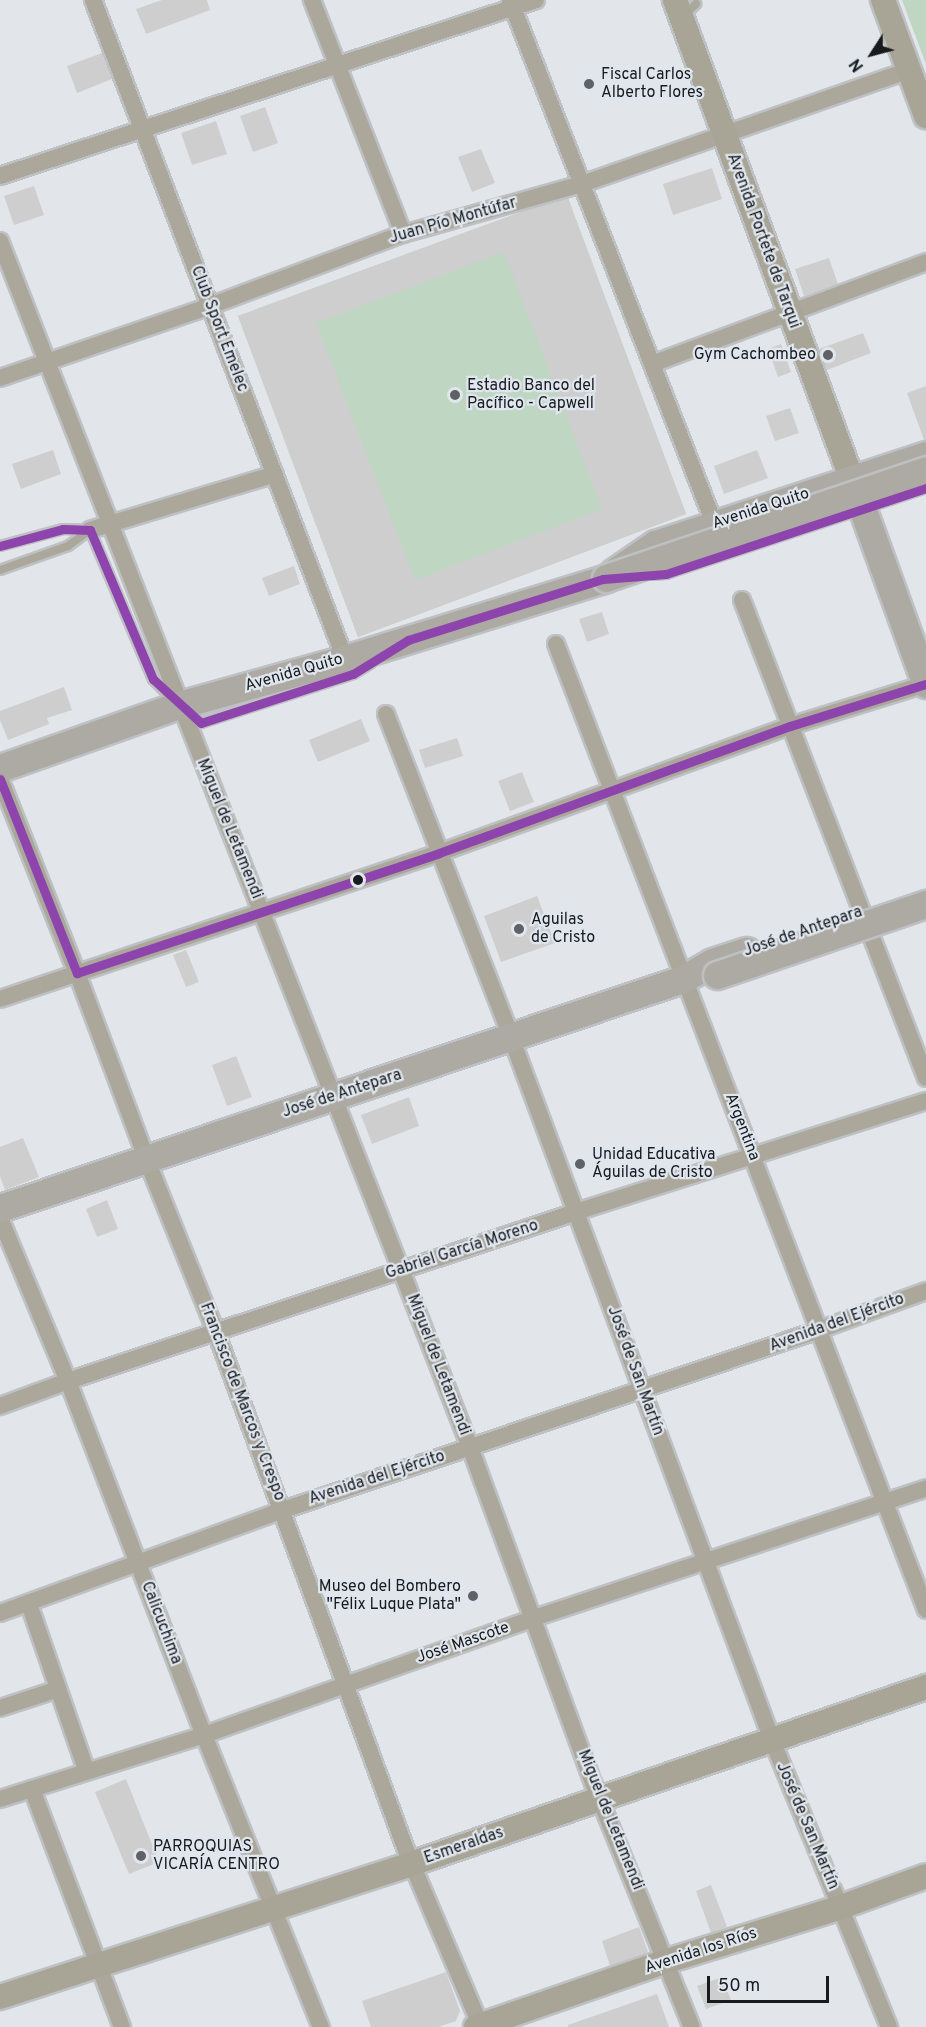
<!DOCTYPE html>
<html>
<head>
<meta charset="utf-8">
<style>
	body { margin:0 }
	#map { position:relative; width:926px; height:2027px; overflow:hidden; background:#e2e6ea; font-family:Overpass,sans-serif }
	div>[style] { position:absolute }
	.green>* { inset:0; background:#bed6c2 }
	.building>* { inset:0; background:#cececf }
	.roads { filter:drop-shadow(2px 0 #bec1c4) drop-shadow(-2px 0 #bec1c4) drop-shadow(0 2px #bec1c4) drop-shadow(0 -2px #bec1c4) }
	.lane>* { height:8px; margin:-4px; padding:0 4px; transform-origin:4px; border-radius:4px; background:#aba79b }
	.street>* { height:16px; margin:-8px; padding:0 8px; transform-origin:8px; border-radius:8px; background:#aba79b }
	.secondary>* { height:24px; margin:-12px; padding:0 12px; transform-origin:12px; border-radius:12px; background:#a8a596 }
	.primary>* { height:27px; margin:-13.5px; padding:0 13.5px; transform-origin:13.5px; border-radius:13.5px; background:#adaaa3 }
	.bridges { filter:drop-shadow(2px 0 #bec1c4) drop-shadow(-2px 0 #bec1c4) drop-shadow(0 2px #bec1c4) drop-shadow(0 -2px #bec1c4) }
	.primary-bridge>* { height:27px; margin:-13.5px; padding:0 13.5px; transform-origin:13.5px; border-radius:13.5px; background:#adaaa3 }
	.bus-1>* { height:9px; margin:-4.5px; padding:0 4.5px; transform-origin:4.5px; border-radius:4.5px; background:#8e44ad }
	.dots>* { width:16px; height:16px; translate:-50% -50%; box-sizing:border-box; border:3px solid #dfe6ee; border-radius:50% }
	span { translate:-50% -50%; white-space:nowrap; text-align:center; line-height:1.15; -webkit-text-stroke:4.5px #dfe6ee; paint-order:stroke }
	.poi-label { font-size:16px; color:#181a1d }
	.left { translate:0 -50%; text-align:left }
	.right { translate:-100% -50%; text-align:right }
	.street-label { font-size:16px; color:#181a1d }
	.north { position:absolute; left:842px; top:24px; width:60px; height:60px; -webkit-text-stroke:4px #dfe6ee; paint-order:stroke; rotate:234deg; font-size:16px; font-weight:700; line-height:24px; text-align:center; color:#181a1d }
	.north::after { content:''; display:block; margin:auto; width:21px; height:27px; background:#181a1d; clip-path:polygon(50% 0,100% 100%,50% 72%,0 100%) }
	.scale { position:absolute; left:707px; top:1976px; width:122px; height:27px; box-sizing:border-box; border:3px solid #181a1d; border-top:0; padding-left:8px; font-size:18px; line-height:21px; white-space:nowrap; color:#181a1d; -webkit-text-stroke:4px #dfe6ee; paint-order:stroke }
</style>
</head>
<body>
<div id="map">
	<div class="green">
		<div style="clip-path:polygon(902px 0,926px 0,926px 64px)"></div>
		<div style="clip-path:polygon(567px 195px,686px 514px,358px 637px,238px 316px)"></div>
	</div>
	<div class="building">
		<div style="clip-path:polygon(162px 0,207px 0,210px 10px,146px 34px,136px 9px)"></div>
		<div style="clip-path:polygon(102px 53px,112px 79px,77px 93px,67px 66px)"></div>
		<div style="clip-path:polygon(265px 107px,278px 143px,253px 152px,240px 116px)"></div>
		<div style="clip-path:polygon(216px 121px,227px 154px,192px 165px,181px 133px)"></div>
		<div style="clip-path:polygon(481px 149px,495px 183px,472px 192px,458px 157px)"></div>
		<div style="clip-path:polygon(712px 168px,722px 199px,673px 215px,663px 184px)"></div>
		<div style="clip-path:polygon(34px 186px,44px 215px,14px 225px,4px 196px)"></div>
		<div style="clip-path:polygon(evenodd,568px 199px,686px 514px,358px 637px,238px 316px,518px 213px,568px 199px,504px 252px,602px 509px,415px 580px,316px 323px,504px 252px)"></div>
		<div style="clip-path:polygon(829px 258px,838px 284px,804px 296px,795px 269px)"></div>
		<div style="clip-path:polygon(863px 333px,871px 353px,827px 370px,819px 349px)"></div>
		<div style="clip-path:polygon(781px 344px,791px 372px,778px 377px,768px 349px)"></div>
		<div style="clip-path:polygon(926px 386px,926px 440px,924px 440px,907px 393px)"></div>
		<div style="clip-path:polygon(790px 408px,799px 433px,775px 441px,766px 416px)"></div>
		<div style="clip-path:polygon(53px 450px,61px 474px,21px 489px,12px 464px)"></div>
		<div style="clip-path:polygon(757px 450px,768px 478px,724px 494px,714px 466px)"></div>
		<div style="clip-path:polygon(294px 566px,300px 584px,269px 596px,262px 578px)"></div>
		<div style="clip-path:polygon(602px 612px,609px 634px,587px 642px,579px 619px)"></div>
		<div style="clip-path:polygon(64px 687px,72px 710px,47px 718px,49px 724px,8px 740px,0 720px,0 711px)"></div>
		<div style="clip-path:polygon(361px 719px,370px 741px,318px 762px,309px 740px)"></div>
		<div style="clip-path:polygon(457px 738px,463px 756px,425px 768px,419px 750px)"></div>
		<div style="clip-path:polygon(522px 772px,534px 802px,510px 811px,498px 781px)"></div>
		<div style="clip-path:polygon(537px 896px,555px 943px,501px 962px,484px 916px)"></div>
		<div style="clip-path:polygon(186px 950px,199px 982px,186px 987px,173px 955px)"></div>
		<div style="clip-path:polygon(236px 1056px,252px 1097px,227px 1106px,212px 1065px)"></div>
		<div style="clip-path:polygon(409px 1097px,419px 1126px,372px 1144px,361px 1115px)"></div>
		<div style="clip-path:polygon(23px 1138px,39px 1177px,5px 1190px,0 1176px,0 1147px)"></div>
		<div style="clip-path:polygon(107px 1200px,118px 1229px,97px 1237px,86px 1209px)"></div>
		<div style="clip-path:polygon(126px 1779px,159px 1862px,129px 1874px,95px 1792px)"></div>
		<div style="clip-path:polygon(711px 1885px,727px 1927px,711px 1933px,696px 1891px)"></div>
		<div style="clip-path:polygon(639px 1927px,648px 1952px,610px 1966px,602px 1941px)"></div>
		<div style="clip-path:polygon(446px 1972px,460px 2011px,456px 2021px,438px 2027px,371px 2027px,362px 2001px)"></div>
		<div style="clip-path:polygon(722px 1977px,731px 2000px,706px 2009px,697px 1986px)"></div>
		<div style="clip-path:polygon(657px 1994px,669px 2027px,568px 2027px,568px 2025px)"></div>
	</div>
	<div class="roads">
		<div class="lane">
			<div style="left:683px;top:16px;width:18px;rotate:-43deg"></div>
			<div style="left:90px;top:530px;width:162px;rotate:67.1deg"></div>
			<div style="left:153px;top:679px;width:30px;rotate:46deg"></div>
			<div style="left:0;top:546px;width:65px;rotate:-15.1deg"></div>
			<div style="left:63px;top:529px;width:26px;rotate:2deg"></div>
			<div style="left:0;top:570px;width:72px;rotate:-19.4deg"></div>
			<div style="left:68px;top:546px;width:27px;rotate:-36deg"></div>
			<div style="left:649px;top:575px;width:17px;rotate:-3deg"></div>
			<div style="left:666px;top:574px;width:274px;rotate:-18.3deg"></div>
			<div style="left:186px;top:711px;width:19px;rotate:39deg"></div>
			<div style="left:201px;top:723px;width:160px;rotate:-17.9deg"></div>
			<div style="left:353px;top:674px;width:21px;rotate:-31deg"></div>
		</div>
		<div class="street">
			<div style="left:93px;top:0;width:706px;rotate:69.07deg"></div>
			<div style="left:312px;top:0;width:251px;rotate:68.7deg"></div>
			<div style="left:510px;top:0;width:561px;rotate:68.69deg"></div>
			<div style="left:0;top:176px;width:564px;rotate:-18.18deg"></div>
			<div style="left:0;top:241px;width:1294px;rotate:68.71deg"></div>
			<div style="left:470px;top:1447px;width:360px;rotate:69.9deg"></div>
			<div style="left:594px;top:1785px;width:261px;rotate:68deg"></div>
			<div style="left:652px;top:364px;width:292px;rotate:-20.4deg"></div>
			<div style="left:0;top:378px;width:222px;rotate:-18.9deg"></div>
			<div style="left:210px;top:306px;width:206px;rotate:-20.5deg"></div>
			<div style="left:403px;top:234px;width:186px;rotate:-15.6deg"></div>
			<div style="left:582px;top:184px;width:346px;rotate:-19.2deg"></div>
			<div style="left:90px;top:530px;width:193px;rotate:-16.8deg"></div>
			<div style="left:742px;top:600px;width:512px;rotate:68.95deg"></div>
			<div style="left:556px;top:644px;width:1034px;rotate:69.04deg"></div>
			<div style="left:386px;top:714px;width:346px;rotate:68.8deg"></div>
			<div style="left:511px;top:1037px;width:750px;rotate:69.63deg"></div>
			<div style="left:772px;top:1740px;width:310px;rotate:67.8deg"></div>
			<div style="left:0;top:779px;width:209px;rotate:68.4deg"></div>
			<div style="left:77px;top:973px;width:197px;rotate:69.5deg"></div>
			<div style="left:146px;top:1158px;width:188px;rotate:68.1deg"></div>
			<div style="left:216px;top:1332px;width:552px;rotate:69.86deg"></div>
			<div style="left:406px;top:1850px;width:192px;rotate:67deg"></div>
			<div style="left:0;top:999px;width:463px;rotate:-18.4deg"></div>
			<div style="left:439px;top:853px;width:373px;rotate:-19.9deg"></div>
			<div style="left:790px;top:726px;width:142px;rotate:-17.2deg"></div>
			<div style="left:0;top:1218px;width:177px;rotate:67.4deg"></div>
			<div style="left:68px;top:1381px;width:379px;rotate:69deg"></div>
			<div style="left:204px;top:1735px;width:315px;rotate:68.2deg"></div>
			<div style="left:0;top:1406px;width:72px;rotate:-20.2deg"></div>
			<div style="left:68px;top:1381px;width:535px;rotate:-18.4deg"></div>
			<div style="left:576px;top:1212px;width:367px;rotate:-17.6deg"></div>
			<div style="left:29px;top:1604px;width:176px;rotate:71deg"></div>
			<div style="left:0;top:1613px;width:301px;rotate:-20deg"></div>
			<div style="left:283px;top:1510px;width:565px;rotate:-18.56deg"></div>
			<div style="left:819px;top:1330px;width:114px;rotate:-20deg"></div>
			<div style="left:0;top:1708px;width:61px;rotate:-18.1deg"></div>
			<div style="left:32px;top:1789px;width:254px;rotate:69.3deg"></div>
			<div style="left:0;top:1799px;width:214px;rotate:-17.4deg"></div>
			<div style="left:204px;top:1735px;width:350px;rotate:-19.5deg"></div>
			<div style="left:534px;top:1618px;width:413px;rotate:-18.3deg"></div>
		</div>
		<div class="secondary">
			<div style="left:675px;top:0;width:512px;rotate:69.76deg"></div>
			<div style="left:883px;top:0;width:124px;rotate:69.7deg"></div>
			<div style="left:0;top:1997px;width:432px;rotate:-17.9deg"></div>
			<div style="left:411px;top:1864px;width:545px;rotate:-18.97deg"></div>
			<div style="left:476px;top:2027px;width:202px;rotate:-19.1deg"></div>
			<div style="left:667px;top:1961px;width:182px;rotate:-17.2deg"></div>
			<div style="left:841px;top:1907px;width:90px;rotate:-20deg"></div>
		</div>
		<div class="primary">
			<div style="left:852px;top:480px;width:217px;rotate:70.1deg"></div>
			<div style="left:614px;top:572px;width:50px;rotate:-34.3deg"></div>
			<div style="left:655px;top:544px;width:285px;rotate:-18.2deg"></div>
			<div style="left:0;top:768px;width:190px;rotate:-19.4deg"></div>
			<div style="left:179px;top:705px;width:172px;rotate:-15.5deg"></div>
			<div style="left:345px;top:659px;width:273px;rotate:-17.2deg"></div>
			<div style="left:0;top:1208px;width:720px;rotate:-18.54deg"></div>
			<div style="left:683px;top:979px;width:34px;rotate:-30deg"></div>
			<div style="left:712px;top:962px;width:36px;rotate:-18deg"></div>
		</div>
	</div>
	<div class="bridges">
		<div class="primary-bridge">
			<div style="left:606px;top:578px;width:338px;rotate:-18.6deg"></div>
			<div style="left:717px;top:975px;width:221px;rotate:-18.8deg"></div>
		</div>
	</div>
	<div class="bus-1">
		<div style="left:0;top:546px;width:65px;rotate:-15.1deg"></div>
		<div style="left:63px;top:529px;width:27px;rotate:2deg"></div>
		<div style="left:90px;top:530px;width:162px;rotate:67.1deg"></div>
		<div style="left:153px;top:679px;width:65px;rotate:42.5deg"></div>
		<div style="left:201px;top:723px;width:160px;rotate:-17.9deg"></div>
		<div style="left:353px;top:674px;width:65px;rotate:-31.7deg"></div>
		<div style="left:408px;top:640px;width:204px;rotate:-17.4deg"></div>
		<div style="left:603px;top:579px;width:63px;rotate:-4.5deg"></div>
		<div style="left:666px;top:574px;width:274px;rotate:-18.3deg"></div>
		<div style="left:0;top:779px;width:209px;rotate:68.4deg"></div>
		<div style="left:77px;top:973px;width:381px;rotate:-18.3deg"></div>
		<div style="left:439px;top:853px;width:373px;rotate:-19.9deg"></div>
		<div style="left:790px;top:726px;width:142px;rotate:-17.2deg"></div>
	</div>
	<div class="dots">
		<div style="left:589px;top:84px;background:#5f6165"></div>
		<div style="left:828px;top:355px;background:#5f6165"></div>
		<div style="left:455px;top:395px;background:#5f6165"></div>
		<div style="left:358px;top:880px;background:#181a1d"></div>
		<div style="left:519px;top:929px;background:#5f6165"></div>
		<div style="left:580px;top:1164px;background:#5f6165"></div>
		<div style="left:473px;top:1596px;background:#5f6165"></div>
		<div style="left:141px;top:1856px;background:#5f6165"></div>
	</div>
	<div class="poi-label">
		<span class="left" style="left:601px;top:84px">Fiscal Carlos<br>Alberto Flores</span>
		<span class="right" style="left:816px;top:355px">Gym Cachombeo</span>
		<span class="left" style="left:467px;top:395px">Estadio Banco del<br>Pacífico - Capwell</span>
		<span class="left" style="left:531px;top:929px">Aguilas<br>de Cristo</span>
		<span class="left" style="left:592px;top:1164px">Unidad Educativa<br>Águilas de Cristo</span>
		<span class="right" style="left:461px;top:1596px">Museo del Bombero<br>"Félix Luque Plata"</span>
		<span class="left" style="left:153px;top:1856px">PARROQUIAS<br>VICARÍA CENTRO</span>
	</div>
	<div class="street-label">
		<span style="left:453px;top:221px;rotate:-16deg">Juan Pío Montúfar</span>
		<span style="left:763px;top:241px;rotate:70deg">Avenida Portete de Tarqui</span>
		<span style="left:219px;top:329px;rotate:69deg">Club Sport Emelec</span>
		<span style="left:761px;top:509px;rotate:-18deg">Avenida Quito</span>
		<span style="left:294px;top:673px;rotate:-16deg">Avenida Quito</span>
		<span style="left:229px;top:829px;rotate:68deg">Miguel de Letamendi</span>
		<span style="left:803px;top:932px;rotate:-19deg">José de Antepara</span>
		<span style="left:342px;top:1094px;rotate:-18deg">José de Antepara</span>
		<span style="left:742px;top:1127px;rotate:69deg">Argentina</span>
		<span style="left:462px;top:1250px;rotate:-18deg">Gabriel García Moreno</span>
		<span style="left:837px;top:1323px;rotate:-20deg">Avenida del Ejército</span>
		<span style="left:438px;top:1365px;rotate:69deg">Miguel de Letamendi</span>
		<span style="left:635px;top:1371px;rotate:70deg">José de San Martín</span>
		<span style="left:242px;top:1402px;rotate:69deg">Francisco de Marcos y Crespo</span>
		<span style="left:377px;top:1478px;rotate:-18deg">Avenida del Ejército</span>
		<span style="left:161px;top:1623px;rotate:69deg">Calicuchima</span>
		<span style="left:463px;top:1643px;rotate:-19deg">José Mascote</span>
		<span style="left:610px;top:1820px;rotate:68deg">Miguel de Letamendi</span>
		<span style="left:807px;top:1826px;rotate:67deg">José de San Martín</span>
		<span style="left:464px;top:1846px;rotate:-19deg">Esmeraldas</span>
		<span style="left:701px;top:1951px;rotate:-18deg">Avenida los Ríos</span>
	</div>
	<div class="north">N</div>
	<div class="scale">50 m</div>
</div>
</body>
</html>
